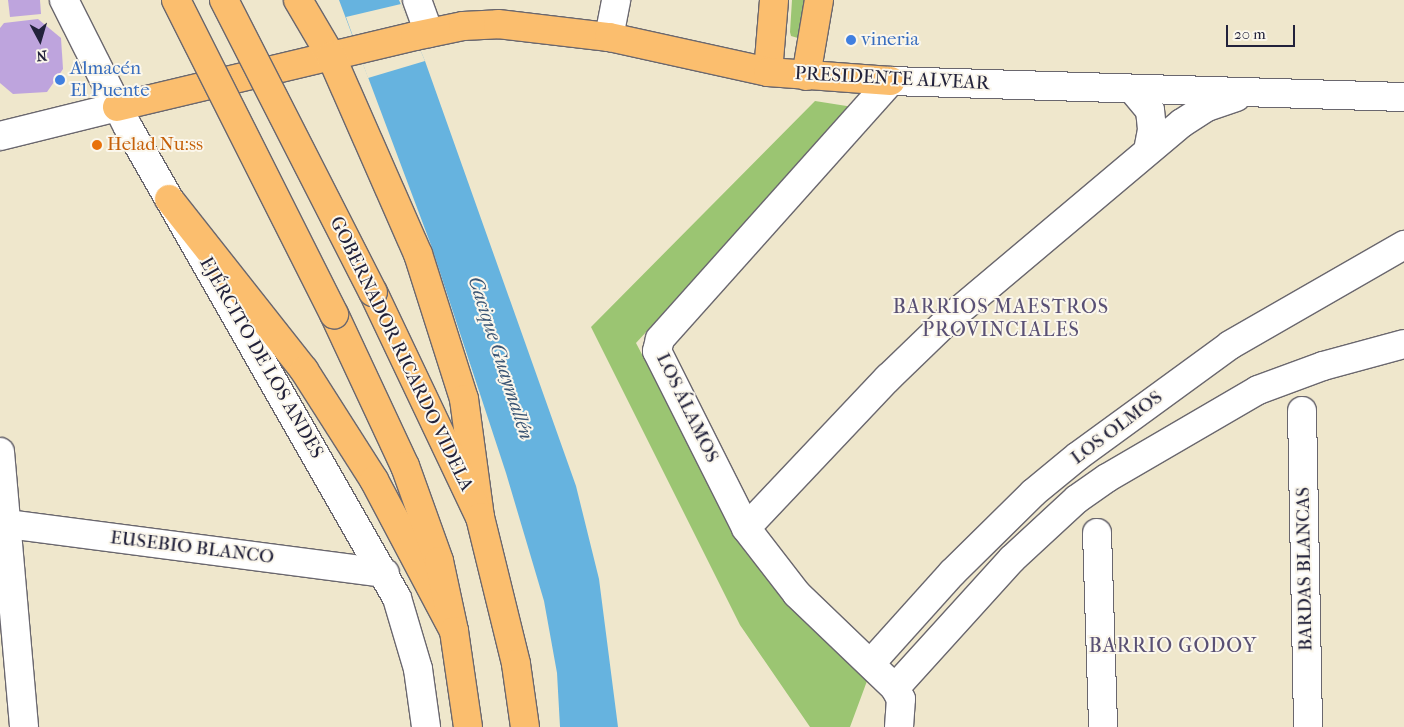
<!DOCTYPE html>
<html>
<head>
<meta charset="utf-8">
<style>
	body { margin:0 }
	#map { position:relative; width:1404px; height:727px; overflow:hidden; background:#efe7cc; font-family:"IM FELL French Canon",serif }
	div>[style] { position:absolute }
	.green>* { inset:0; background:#9bc572 }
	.water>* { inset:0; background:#66b3df }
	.pier>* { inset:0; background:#efe7cc }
	.building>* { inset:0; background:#bea4dd }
	.roads { filter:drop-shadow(1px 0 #6a676e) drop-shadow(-1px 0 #6a676e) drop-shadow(0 1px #6a676e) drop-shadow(0 -1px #6a676e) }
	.minor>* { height:28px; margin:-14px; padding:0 14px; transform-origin:14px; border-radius:14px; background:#fff }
	.major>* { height:28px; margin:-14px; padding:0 14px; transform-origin:14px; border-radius:14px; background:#fbbe6e }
	.highway>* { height:28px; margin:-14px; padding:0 14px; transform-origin:14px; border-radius:14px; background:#fbbe6e }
	.bridges { filter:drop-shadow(1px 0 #6a676e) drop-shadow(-1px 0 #6a676e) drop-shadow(0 1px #6a676e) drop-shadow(0 -1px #6a676e) }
	.highway-bridge>* { height:28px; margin:-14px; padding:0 14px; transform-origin:14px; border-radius:14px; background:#fbbe6e }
	.dots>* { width:14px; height:14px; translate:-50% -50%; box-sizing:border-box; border:2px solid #fbf7ec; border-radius:50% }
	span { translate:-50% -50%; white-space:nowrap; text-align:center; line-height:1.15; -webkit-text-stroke:4px #fbf7ec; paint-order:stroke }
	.shop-label { font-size:19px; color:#366cbe }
	.left { translate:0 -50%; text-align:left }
	.street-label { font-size:19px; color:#22223b }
	.food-label { font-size:19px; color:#c56008 }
	.neighbourhood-label { font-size:20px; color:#595074; letter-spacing:1px }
	.water-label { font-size:20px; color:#3a5574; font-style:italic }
	.north { position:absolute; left:15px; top:15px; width:50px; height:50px; -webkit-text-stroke:4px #fbf7ec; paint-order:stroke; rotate:174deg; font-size:14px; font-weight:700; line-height:20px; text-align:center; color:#22223b }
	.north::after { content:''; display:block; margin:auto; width:18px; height:22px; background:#22223b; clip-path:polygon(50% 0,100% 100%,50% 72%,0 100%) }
	.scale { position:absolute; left:1226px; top:25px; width:69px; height:22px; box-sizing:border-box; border:2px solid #22223b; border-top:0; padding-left:6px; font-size:15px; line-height:18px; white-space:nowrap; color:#22223b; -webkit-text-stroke:4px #fbf7ec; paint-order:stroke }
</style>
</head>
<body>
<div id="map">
	<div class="green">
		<div style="clip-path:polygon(792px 0,808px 0,798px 38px,791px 36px,790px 32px)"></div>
		<div style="clip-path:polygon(815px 101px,853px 107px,636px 343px,746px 553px,789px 605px,867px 681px,850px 727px,810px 727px,740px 625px,591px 327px)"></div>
	</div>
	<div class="water">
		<div style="clip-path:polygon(339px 0,399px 0,425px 61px,576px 486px,599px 579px,618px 727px,560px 727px,557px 673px,544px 601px,506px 473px,431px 245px)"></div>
	</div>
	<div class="pier">
		<div style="clip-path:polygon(401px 4px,425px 61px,368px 78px,346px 17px)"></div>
	</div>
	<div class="building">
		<div style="clip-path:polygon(8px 0,40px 0,41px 14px,10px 17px)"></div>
		<div style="clip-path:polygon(38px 19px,61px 38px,63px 69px,47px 92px,13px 94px,0 83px,0 28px,4px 23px)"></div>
	</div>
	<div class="roads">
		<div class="minor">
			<div style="left:64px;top:0;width:142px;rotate:63.3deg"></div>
			<div style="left:128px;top:127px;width:542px;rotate:60.27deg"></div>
			<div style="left:397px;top:598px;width:74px;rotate:73.5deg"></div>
			<div style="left:418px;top:669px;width:59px;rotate:82.1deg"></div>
			<div style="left:417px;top:0;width:35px;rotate:70deg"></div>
			<div style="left:609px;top:37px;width:38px;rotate:-79deg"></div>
			<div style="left:1133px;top:90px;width:26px;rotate:50deg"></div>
			<div style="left:1150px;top:110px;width:20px;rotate:84deg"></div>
			<div style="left:1152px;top:130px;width:21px;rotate:101deg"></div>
			<div style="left:0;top:136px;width:121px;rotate:-13.9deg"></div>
			<div style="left:1302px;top:411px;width:316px;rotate:88.9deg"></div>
			<div style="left:0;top:452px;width:276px;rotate:85deg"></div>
			<div style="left:0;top:523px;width:388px;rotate:7.4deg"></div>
			<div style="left:746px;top:528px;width:207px;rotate:-46.6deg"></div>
			<div style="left:888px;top:378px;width:85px;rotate:-44deg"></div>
			<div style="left:949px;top:319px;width:304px;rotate:-40.1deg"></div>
			<div style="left:1182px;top:123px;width:30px;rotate:-33deg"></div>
			<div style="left:1207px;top:107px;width:31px;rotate:-19deg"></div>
			<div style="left:1097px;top:533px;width:194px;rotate:88.2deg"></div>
			<div style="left:871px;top:663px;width:121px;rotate:-48deg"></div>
			<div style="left:952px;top:573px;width:114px;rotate:-44.6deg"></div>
			<div style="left:1033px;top:493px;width:58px;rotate:-39.4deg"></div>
			<div style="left:1078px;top:456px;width:188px;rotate:-36.1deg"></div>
			<div style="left:1230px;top:345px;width:201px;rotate:-29.9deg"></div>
			<div style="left:895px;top:688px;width:174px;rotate:-47.8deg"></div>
			<div style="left:1012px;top:559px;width:88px;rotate:-42.7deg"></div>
			<div style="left:1077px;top:499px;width:37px;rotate:-35deg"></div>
			<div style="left:1107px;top:478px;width:175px;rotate:-30.2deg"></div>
			<div style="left:1258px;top:390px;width:69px;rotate:-20.3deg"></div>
			<div style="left:1323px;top:366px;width:84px;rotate:-15.2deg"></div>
			<div style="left:899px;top:727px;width:28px;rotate:-86deg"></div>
			<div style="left:901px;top:699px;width:13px;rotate:-119deg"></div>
			<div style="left:895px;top:688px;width:136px;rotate:-136.2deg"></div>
			<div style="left:797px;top:594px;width:83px;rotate:-127.7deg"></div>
			<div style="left:746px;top:528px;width:198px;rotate:-116.7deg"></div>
			<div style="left:657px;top:351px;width:12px;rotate:-76deg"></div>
			<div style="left:660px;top:339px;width:346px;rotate:-48.2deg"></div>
			<div style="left:891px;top:81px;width:513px;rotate:1.79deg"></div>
		</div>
		<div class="major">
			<div style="left:768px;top:72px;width:72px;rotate:-85.2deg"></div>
			<div style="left:806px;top:76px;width:77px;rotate:-80.3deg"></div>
			<div style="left:117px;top:107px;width:306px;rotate:-13.4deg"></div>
			<div style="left:415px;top:36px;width:49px;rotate:-11.8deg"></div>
			<div style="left:463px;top:26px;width:35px;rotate:-3deg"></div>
			<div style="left:498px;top:24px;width:112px;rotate:6.7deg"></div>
			<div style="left:609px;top:37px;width:163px;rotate:12.4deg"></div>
			<div style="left:768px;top:72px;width:123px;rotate:4.2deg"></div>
		</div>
		<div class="highway">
			<div style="left:298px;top:0;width:65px;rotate:59.5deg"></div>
			<div style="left:331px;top:56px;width:216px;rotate:66.3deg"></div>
			<div style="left:418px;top:254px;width:152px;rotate:72.4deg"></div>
			<div style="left:464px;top:399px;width:119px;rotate:82.3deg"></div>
			<div style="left:169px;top:199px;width:218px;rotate:51.7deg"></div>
			<div style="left:304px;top:370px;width:130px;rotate:57.5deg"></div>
			<div style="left:374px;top:480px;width:171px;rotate:62.1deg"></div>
			<div style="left:373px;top:292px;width:249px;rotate:64.6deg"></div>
			<div style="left:480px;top:517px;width:151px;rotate:76.2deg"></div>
			<div style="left:516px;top:664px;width:64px;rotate:81.9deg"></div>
			<div style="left:334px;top:314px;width:168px;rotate:65deg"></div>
			<div style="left:405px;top:466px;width:101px;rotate:70.3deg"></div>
			<div style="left:439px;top:561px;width:72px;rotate:77.9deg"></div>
			<div style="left:454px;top:631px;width:97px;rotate:81.7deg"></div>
		</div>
	</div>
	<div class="bridges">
		<div class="highway-bridge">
			<div style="left:176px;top:0;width:352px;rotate:63.3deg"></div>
			<div style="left:224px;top:0;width:328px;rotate:63deg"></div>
		</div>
	</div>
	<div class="dots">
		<div style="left:851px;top:40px;background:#3f7fe0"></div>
		<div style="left:60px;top:80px;background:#3f7fe0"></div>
		<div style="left:97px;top:145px;background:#e8710a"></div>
	</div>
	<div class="shop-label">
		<span class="left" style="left:861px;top:40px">vineria</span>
		<span class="left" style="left:70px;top:80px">Almacén<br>El Puente</span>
	</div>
	<div class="street-label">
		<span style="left:892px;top:79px;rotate:3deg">PRESIDENTE ALVEAR</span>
		<span style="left:401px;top:354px;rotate:64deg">GOBERNADOR RICARDO VIDELA</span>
		<span style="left:261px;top:358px;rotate:60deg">EJÉRCITO DE LOS ANDES</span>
		<span style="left:687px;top:408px;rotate:64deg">LOS ÁLAMOS</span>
		<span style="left:1117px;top:428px;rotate:-37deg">LOS OLMOS</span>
		<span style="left:192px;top:548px;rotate:7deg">EUSEBIO BLANCO</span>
		<span style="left:1305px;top:569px;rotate:-91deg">BARDAS BLANCAS</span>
	</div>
	<div class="food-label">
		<span class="left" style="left:107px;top:145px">Helad Nu:ss</span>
	</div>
	<div class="neighbourhood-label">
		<span style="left:1001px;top:318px">BARRIOS MAESTROS<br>PROVINCIALES</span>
		<span style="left:1173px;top:645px">BARRIO GODOY</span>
	</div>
	<div class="water-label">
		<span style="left:501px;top:358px;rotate:72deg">Cacique Guaymallén</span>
	</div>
	<div class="north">N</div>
	<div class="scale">20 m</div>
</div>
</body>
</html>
